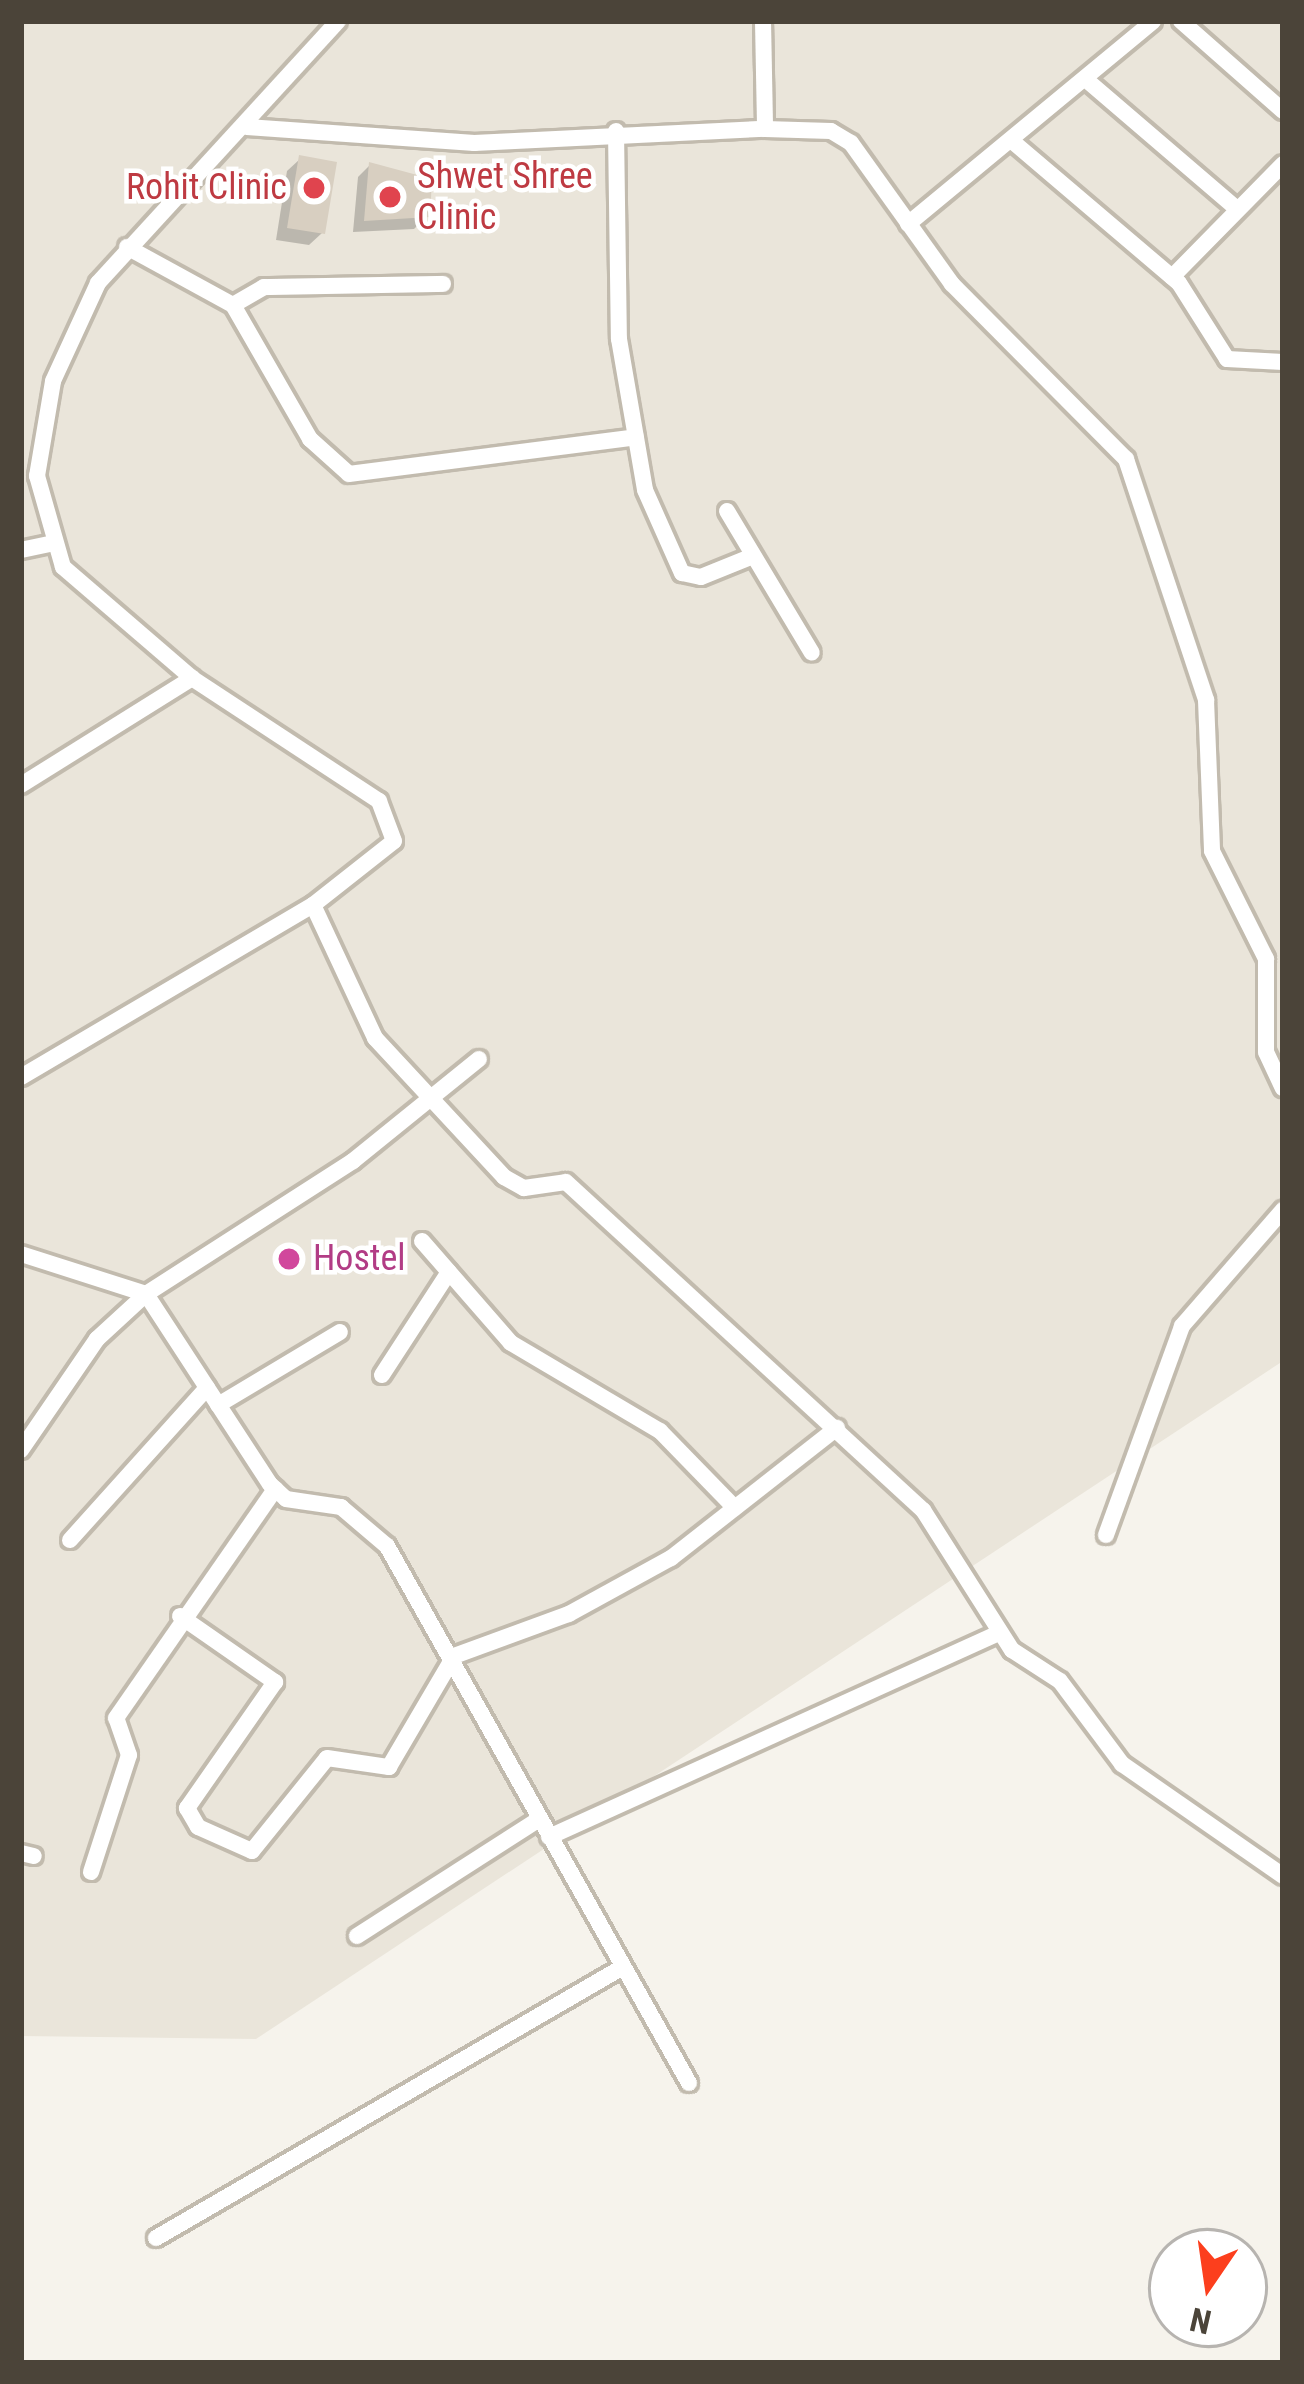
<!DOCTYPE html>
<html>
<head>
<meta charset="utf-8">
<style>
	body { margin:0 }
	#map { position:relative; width:1304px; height:2384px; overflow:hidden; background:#f6f3ec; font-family:"Roboto Condensed",sans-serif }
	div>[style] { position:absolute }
	.residential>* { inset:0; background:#eae5da }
	.shadow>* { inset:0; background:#0003 }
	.building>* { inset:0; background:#d8cfc1 }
	.roads { filter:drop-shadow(3px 0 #c2bbae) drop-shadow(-3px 0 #c2bbae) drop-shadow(0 3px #c2bbae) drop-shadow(0 -3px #c2bbae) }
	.street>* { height:16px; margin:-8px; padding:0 8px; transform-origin:8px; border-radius:8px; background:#fff }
	.dots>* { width:33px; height:33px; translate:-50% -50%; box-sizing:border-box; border:6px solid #fff; border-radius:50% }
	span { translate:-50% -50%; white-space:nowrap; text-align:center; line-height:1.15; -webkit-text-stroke:9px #fff; paint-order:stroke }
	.health-label { font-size:36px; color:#be3a42 }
	.left { translate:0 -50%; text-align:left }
	.right { translate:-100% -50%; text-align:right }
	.hotel-label { font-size:36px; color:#b23c85 }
	.frame { position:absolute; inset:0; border:24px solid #4b4439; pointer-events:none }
	.north { position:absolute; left:1148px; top:2228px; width:120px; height:120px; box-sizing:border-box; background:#fff; border:3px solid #b7b4b0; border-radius:50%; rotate:193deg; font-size:33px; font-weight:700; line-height:48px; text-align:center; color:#4b4439 }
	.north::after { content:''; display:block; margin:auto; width:42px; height:54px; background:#fc3f1d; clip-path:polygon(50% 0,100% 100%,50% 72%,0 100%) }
</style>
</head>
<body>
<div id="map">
	<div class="residential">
		<div style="clip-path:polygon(21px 21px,1283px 21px,1283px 1361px,256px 2039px,21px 2036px)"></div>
	</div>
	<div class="shadow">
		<div style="clip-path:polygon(300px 159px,322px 233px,309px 245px,276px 240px,287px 171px)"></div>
		<div style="clip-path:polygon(370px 165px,427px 216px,414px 229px,353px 232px,358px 177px)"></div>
	</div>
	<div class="building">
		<div style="clip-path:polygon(299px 155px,337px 162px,325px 234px,287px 228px)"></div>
		<div style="clip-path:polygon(369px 162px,432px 179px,430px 217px,364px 221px)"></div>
	</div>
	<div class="roads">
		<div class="street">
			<div style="left:763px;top:21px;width:108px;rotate:88.9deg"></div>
			<div style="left:1181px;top:21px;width:136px;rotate:41.4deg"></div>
			<div style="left:1090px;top:83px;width:194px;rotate:40.6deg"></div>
			<div style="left:247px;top:127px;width:228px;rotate:4deg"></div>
			<div style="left:474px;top:143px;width:291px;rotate:-2.8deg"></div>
			<div style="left:765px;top:129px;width:66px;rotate:1.7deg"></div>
			<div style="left:831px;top:131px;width:23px;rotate:31deg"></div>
			<div style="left:851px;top:143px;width:173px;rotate:54.4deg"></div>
			<div style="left:952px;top:284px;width:247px;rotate:45.2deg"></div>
			<div style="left:1126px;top:459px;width:254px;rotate:71.6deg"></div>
			<div style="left:1206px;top:700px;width:151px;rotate:87.7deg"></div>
			<div style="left:1212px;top:851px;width:121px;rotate:63.4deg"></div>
			<div style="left:1266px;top:959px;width:93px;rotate:90deg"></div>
			<div style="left:1266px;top:1052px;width:40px;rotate:65deg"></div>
			<div style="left:616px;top:131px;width:208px;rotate:89.2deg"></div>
			<div style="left:619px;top:339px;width:153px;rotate:80.2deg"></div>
			<div style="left:645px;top:490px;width:91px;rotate:66deg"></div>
			<div style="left:682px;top:573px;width:19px;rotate:12deg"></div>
			<div style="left:701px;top:577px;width:56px;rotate:-22deg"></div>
			<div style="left:1012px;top:141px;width:219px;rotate:40.4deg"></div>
			<div style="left:1179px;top:283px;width:90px;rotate:57.7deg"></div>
			<div style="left:1227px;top:359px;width:56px;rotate:3.1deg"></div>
			<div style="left:908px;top:224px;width:318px;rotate:-39.6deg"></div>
			<div style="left:127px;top:247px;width:121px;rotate:28.7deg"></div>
			<div style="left:233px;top:305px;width:155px;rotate:60.1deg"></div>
			<div style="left:310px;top:439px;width:52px;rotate:41.9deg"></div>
			<div style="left:349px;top:474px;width:289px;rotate:-7.3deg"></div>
			<div style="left:1172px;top:277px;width:158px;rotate:-45.5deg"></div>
			<div style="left:233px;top:305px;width:36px;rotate:-30deg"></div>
			<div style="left:264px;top:287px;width:179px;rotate:-1deg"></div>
			<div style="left:727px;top:511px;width:165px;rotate:59.1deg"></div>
			<div style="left:21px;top:550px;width:30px;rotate:-12deg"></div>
			<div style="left:21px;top:785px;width:202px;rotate:-32deg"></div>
			<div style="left:313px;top:905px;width:147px;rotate:65deg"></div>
			<div style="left:375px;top:1038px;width:190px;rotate:47.1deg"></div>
			<div style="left:504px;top:1177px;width:23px;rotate:29deg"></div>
			<div style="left:524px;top:1188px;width:42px;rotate:-8.1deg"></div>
			<div style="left:566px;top:1182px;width:485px;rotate:42.6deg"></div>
			<div style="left:923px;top:1510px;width:166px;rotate:57.6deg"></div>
			<div style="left:1012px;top:1650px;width:57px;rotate:32.9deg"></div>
			<div style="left:1060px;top:1681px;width:104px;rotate:53.2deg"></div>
			<div style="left:1122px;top:1764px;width:196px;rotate:34.8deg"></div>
			<div style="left:21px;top:1077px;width:339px;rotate:-30.5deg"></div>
			<div style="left:313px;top:905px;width:103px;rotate:-38.3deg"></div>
			<div style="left:394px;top:841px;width:43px;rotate:-110.6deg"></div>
			<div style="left:379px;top:801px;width:224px;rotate:-146.7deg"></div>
			<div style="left:192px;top:678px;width:170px;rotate:-139.3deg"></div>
			<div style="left:63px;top:567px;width:95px;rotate:-105.9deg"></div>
			<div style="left:37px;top:476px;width:96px;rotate:-80.4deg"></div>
			<div style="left:53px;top:381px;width:108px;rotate:-65.3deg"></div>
			<div style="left:98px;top:283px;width:355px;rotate:-47.5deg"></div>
			<div style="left:422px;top:1241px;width:135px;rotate:48.9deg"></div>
			<div style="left:511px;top:1343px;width:173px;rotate:30.6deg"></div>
			<div style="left:660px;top:1431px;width:107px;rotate:45.8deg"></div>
			<div style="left:21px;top:1254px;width:131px;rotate:17.7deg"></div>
			<div style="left:146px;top:1294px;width:227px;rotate:56.9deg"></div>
			<div style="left:270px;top:1484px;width:22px;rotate:43deg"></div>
			<div style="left:286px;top:1499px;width:56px;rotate:8.3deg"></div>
			<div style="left:341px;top:1507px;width:60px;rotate:40.3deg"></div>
			<div style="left:387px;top:1546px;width:616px;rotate:60.65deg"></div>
			<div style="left:382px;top:1375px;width:123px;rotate:-57deg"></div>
			<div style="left:218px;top:1405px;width:142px;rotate:-30.9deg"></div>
			<div style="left:21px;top:1450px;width:135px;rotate:-55.6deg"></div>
			<div style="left:97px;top:1339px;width:67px;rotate:-42.6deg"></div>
			<div style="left:146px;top:1294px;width:246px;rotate:-32.7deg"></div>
			<div style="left:353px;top:1161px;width:162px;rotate:-39deg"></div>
			<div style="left:1106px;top:1535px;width:222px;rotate:-70deg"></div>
			<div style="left:1182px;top:1326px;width:154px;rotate:-49deg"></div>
			<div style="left:70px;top:1540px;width:205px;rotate:-48deg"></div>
			<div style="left:180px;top:1616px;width:116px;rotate:34.8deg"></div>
			<div style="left:275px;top:1682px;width:154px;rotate:124.9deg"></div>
			<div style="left:187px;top:1808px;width:22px;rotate:60deg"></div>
			<div style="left:198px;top:1827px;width:59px;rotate:24deg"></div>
			<div style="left:252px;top:1851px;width:119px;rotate:-51.1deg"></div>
			<div style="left:327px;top:1758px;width:63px;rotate:8.3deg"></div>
			<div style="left:389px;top:1767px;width:129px;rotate:-59.6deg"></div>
			<div style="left:454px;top:1656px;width:122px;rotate:-20.1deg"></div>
			<div style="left:569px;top:1614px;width:116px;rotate:-28.8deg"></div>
			<div style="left:671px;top:1558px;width:211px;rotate:-38.1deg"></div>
			<div style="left:549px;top:1837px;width:495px;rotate:-24.4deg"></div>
			<div style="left:21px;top:1853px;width:13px;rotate:13deg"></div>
			<div style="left:91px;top:1872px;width:123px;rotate:-72deg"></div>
			<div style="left:129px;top:1755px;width:39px;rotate:-109deg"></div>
			<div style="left:116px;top:1718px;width:279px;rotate:-55.2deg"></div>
			<div style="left:357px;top:1936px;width:216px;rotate:-32.7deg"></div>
			<div style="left:156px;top:2238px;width:540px;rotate:-30.13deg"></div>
		</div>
	</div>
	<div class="dots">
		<div style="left:314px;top:188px;background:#e0444e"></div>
		<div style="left:390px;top:197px;background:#e0444e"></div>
		<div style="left:289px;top:1259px;background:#d1479c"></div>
	</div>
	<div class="health-label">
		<span class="left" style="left:417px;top:197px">Shwet Shree<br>Clinic</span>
		<span class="right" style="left:287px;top:188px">Rohit Clinic</span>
	</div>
	<div class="hotel-label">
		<span class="left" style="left:313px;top:1259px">Hostel</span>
	</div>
	<div class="frame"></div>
	<div class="north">N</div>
</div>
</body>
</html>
